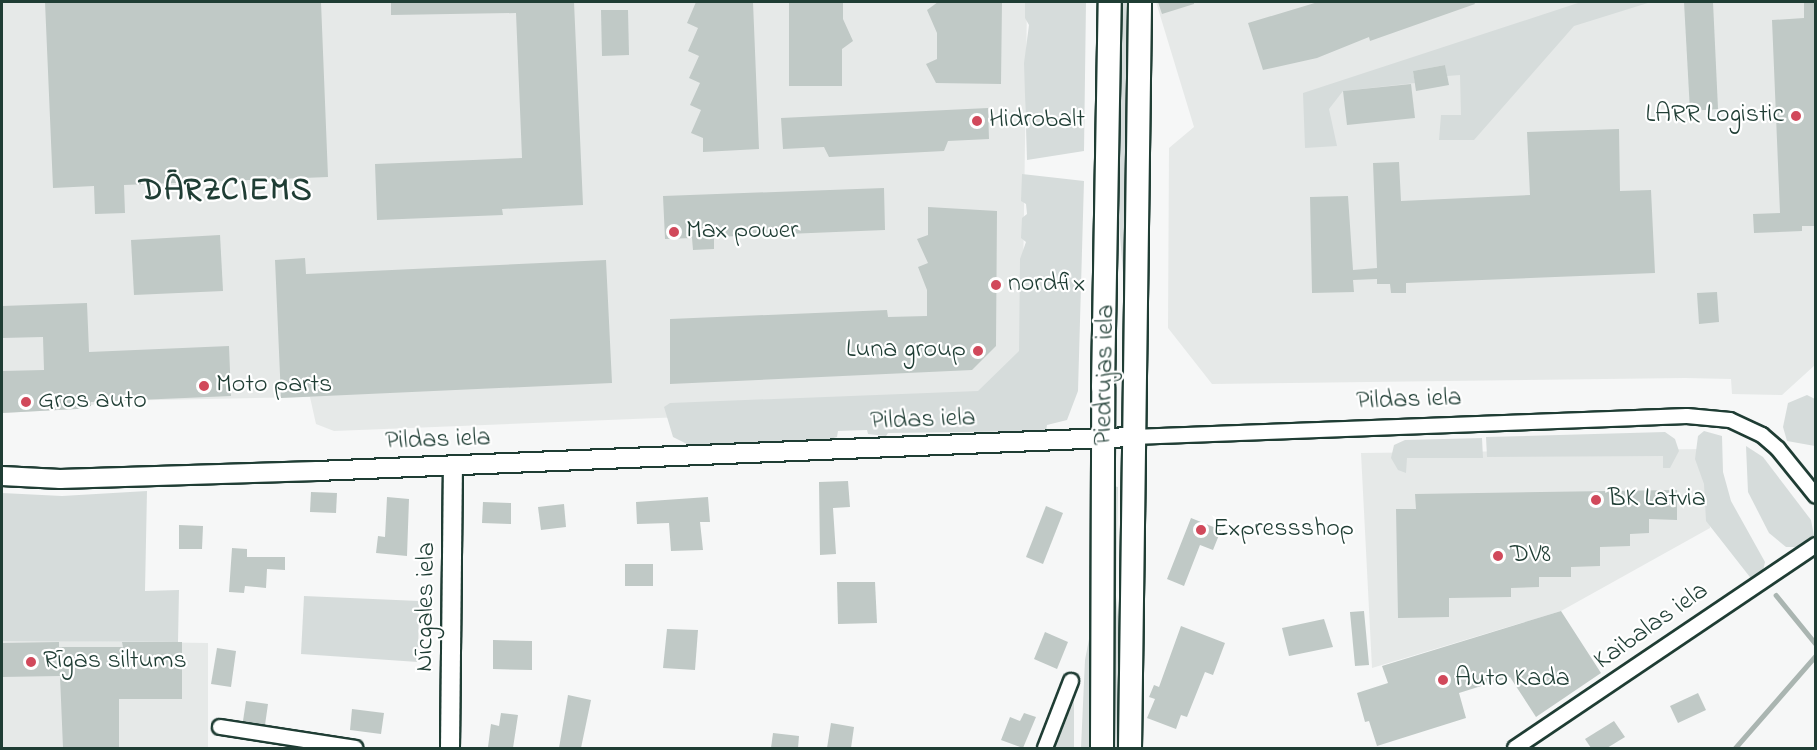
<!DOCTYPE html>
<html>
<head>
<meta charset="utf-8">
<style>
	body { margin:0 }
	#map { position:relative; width:1817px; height:750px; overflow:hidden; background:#f6f7f7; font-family:"Indie Flower",sans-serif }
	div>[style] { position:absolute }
	.built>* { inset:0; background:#e6e9e8 }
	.green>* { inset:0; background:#d6dcdb }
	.stream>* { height:4.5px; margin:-2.25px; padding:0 2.25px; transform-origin:2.25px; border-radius:2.25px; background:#aab5b1 }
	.building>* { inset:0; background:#c0c9c6 }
	.roads { filter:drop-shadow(2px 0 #1f3d34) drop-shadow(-2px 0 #1f3d34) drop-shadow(0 2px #1f3d34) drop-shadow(0 -2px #1f3d34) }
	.minor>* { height:14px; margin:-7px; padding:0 7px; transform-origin:7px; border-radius:7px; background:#fff }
	.tertiary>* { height:18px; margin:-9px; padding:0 9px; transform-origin:9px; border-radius:9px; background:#fff }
	.primary>* { height:22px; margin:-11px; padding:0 11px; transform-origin:11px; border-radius:11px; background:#fff }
	.dots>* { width:16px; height:16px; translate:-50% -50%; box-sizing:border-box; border:3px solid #fff; border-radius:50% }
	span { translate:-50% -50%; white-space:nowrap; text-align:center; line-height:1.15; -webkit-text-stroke:4.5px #fff; paint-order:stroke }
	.poi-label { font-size:26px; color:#1f3d34 }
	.right { translate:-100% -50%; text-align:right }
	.left { translate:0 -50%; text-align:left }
	.street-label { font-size:26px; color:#1f3d34 }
	.district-label { font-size:32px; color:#1f3d34; font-weight:700; letter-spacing:1.5px }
	.frame { position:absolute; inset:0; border:3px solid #1f3d34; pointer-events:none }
</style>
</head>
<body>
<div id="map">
	<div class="built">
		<div style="clip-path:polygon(2px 2px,1027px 2px,1022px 353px,978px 405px,334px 431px,316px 424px,310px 397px,107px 401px,77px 409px,2px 413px)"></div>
		<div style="clip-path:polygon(1156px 2px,1815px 2px,1815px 365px,1782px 395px,1732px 394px,1731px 379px,1685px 378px,1212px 384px,1168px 328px,1169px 148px,1194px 127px)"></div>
		<div style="clip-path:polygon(1708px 449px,1710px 528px,1561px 611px,1372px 668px,1361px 453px)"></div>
		<div style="clip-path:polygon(2px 640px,208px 643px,208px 748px,2px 748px)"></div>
	</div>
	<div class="green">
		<div style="clip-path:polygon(1025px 2px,1086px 2px,1084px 151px,1027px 160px,1024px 63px,1029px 25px,1025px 18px)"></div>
		<div style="clip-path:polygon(1120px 2px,1131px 2px,1127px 383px,1122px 382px,1124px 285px,1116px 186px)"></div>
		<div style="clip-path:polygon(1581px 2px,1651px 2px,1574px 26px,1474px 140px,1439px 140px,1441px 115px,1461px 115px,1460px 75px,1447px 76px,1445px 65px,1413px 71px,1415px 83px,1343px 91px,1329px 109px,1337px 146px,1305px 148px,1303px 93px)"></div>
		<div style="clip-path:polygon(1022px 174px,1084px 181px,1078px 391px,1067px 420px,1047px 425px,1046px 431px,888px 433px,886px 436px,868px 434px,867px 430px,838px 431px,837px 437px,827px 440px,691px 446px,673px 437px,664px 407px,670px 403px,978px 391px,1019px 351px,1020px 259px,1026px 242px,1021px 238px,1022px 218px,1027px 214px,1026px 204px,1021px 201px)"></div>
		<div style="clip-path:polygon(1807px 395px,1815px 399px,1815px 446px,1787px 441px,1783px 427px,1788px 403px)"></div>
		<div style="clip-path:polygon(1704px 431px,1722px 436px,1723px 472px,1731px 501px,1765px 562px,1763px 571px,1753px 581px,1706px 521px,1704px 484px,1695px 459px,1698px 436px)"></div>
		<div style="clip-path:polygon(1665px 432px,1675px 439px,1679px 451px,1670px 468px,1663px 468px,1663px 456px,1487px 457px,1486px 437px)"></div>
		<div style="clip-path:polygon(1482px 438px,1483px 458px,1407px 458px,1406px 473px,1398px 470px,1391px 458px,1394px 445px,1405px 440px)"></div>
		<div style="clip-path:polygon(1746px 446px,1763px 457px,1811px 520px,1814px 536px,1798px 547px,1786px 547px,1769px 533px,1748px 492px)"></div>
		<div style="clip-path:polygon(1113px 486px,1118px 487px,1116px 596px,1121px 648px,1122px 748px,1110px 748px)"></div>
		<div style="clip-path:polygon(147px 491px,145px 591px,179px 590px,178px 642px,2px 641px,2px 493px,62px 496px)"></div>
		<div style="clip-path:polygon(304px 596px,419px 601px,418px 662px,301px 654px)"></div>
		<div style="clip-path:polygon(1094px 613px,1093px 748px,1081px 748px,1085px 660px)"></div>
		<div style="clip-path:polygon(1074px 700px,1074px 748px,1050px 748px,1068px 703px)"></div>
	</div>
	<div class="stream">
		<div style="left:1776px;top:595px;width:63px;rotate:50.8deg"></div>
		<div style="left:1735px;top:748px;width:123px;rotate:-48.9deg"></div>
	</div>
	<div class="building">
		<div style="clip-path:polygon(45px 2px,321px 2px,328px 177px,124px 185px,125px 213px,95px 214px,94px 186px,53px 188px)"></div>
		<div style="clip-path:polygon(391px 2px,574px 2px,583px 205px,502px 209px,503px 215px,377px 220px,375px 164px,522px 158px,516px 13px,391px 15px)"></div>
		<div style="clip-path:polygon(696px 2px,753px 2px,759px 149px,703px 152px,703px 138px,691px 133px,701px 110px,690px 105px,700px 83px,689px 78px,699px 56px,688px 51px,698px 28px,687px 23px)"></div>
		<div style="clip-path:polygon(789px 2px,843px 2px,843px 19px,853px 41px,842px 49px,842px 86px,789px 86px)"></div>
		<div style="clip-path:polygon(938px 2px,1002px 2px,1001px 84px,936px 83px,926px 64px,937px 59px,937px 33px,927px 10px)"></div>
		<div style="clip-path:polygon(1158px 2px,1194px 2px,1194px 4px,1162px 14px)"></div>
		<div style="clip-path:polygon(1318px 2px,1474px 2px,1475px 4px,1370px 41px,1369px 37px,1317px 58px,1263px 70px,1248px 23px)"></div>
		<div style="clip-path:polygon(1684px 2px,1713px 2px,1718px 109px,1690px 111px)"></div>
		<div style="clip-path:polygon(1815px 2px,1815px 226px,1802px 226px,1802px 231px,1754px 233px,1753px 214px,1780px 213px,1772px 20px,1804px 18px,1804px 3px)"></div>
		<div style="clip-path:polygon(601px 10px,628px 10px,629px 55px,602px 56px)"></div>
		<div style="clip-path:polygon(1445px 65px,1449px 85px,1416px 91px,1413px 71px)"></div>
		<div style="clip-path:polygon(1411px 84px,1415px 118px,1347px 125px,1343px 91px)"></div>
		<div style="clip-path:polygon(988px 108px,989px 139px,948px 141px,944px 151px,829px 157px,824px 147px,783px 149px,781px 118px)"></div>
		<div style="clip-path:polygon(1619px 129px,1620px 191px,1651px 190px,1655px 273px,1406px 283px,1406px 293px,1391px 293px,1390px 284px,1377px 284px,1377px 279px,1353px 280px,1354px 292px,1312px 293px,1310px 197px,1348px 196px,1353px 270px,1377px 268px,1373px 163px,1399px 162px,1401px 201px,1530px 195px,1527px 132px)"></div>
		<div style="clip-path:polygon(884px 188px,885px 230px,714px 237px,714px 249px,693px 250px,692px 238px,665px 239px,663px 196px)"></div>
		<div style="clip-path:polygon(928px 207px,997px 211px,996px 346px,972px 370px,670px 384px,670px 319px,887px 310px,888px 317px,927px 316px,927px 290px,918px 267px,928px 263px,917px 239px,928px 235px)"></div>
		<div style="clip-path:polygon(220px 235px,223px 291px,134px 295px,131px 240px)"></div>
		<div style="clip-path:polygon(305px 258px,306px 274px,606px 260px,612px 383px,281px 398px,275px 260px)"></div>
		<div style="clip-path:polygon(1717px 292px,1719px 322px,1699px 324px,1697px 293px)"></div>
		<div style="clip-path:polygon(87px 303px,89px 352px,229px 346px,231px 396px,91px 402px,91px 406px,77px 409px,2px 413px,2px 371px,44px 370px,43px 337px,2px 338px,2px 306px)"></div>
		<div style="clip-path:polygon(848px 481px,850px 507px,833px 508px,836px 554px,820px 555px,819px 482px)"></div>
		<div style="clip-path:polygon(1677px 490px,1677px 520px,1649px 519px,1649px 533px,1630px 534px,1630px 546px,1600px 547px,1600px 566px,1571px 567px,1571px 577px,1539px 577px,1539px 587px,1511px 588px,1511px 597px,1449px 598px,1449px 617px,1398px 618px,1396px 509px,1416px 509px,1415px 494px)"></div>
		<div style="clip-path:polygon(311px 492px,337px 493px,336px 513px,310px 512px)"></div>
		<div style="clip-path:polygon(387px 497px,409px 499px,407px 556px,376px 553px,378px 536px,385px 537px)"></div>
		<div style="clip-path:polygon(708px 497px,710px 522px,700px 522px,703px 550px,671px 551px,669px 523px,637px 524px,636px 502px)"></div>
		<div style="clip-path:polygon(483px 502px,511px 503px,511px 524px,482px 523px)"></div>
		<div style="clip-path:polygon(564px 504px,566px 527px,541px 530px,538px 507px)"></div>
		<div style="clip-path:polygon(1046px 506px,1063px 513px,1043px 564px,1026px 557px)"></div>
		<div style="clip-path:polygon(1191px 518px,1221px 530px,1213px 550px,1200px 545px,1184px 586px,1167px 579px)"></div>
		<div style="clip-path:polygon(179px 525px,203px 526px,202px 549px,179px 549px)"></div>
		<div style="clip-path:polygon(232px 548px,247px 549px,247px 557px,285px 557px,285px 570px,267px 569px,266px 588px,245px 586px,244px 593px,229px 592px)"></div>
		<div style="clip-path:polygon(625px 564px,653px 564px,653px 586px,625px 586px)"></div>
		<div style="clip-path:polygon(837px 582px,875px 582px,877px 623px,838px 624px)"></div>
		<div style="clip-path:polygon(1364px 611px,1369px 665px,1355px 666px,1350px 612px)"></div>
		<div style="clip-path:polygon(1561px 611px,1601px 673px,1536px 717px,1510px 677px,1459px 693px,1466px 718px,1377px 746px,1369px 721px,1365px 722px,1357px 693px,1388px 683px,1382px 666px)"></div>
		<div style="clip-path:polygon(1324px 619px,1333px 647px,1289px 656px,1282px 628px)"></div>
		<div style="clip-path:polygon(1181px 626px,1225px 643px,1213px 675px,1205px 672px,1187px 717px,1181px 715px,1176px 729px,1147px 718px,1155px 699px,1149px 697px,1154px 685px,1159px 687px)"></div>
		<div style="clip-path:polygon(667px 629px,698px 630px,695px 670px,663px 668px)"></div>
		<div style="clip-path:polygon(1045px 632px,1068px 642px,1057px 669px,1034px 659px)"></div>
		<div style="clip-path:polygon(493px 640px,532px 641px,532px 670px,493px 669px)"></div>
		<div style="clip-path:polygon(59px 642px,59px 647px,123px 647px,122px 642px,182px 642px,182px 699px,119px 699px,119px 748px,63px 748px,60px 676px,2px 677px,2px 643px)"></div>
		<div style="clip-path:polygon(217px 648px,236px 651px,231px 687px,211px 684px)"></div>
		<div style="clip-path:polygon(1698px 693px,1706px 710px,1678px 723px,1670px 706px)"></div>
		<div style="clip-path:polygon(568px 695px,591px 700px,581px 748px,559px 748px)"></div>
		<div style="clip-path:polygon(246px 701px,268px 704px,265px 725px,243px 721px)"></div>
		<div style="clip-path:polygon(352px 709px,384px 713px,381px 734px,350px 730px)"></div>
		<div style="clip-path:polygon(501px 713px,518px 715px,513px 748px,488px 747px,491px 724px,499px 726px)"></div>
		<div style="clip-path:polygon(1024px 713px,1036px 717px,1023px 748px,1001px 740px,1010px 717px,1020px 721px)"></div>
		<div style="clip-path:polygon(1614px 721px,1625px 737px,1607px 748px,1591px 748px,1585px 739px)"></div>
		<div style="clip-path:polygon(831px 723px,854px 727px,851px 748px,827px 748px)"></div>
		<div style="clip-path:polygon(773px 733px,799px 736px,798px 748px,771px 748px)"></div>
	</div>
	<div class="roads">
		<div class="minor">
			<div style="left:1133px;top:437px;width:554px;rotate:-2.17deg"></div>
			<div style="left:1687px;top:416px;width:43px;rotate:5.3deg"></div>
			<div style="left:1730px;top:420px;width:35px;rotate:25deg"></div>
			<div style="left:1762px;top:435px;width:21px;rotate:41deg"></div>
			<div style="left:1778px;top:449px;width:60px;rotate:51deg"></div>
			<div style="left:220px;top:727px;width:137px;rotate:8.8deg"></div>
			<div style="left:1045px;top:748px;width:72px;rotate:-68.8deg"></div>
			<div style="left:1515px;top:748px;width:363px;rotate:-34deg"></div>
		</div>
		<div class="tertiary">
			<div style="left:2px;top:476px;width:58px;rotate:3deg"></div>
			<div style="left:60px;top:479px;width:257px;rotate:-1.8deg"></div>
			<div style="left:317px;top:471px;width:817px;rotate:-2.39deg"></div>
			<div style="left:450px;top:748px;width:283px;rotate:-89.4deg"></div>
		</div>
		<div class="primary">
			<div style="left:1102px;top:748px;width:361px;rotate:-89.8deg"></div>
			<div style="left:1103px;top:387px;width:385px;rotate:-89deg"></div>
			<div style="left:1130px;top:748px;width:746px;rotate:-89.23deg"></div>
		</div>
	</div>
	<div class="dots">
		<div style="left:1796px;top:116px;background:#d1495b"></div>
		<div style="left:977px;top:121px;background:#d1495b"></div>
		<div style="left:674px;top:232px;background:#d1495b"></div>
		<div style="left:996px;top:285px;background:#d1495b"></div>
		<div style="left:978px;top:351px;background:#d1495b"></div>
		<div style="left:204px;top:386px;background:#d1495b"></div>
		<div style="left:26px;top:402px;background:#d1495b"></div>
		<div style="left:1596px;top:500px;background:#d1495b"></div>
		<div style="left:1201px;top:530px;background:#d1495b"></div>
		<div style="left:1498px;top:556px;background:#d1495b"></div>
		<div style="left:31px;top:662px;background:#d1495b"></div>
		<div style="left:1443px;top:680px;background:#d1495b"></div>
	</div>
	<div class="poi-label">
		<span class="right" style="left:1784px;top:116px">LARR Logistic</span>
		<span class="left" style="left:989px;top:121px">Hidrobalt</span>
		<span class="left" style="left:686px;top:232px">Max power</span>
		<span class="left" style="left:1008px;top:285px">nordfix</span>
		<span class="right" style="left:966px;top:351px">Luna group</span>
		<span class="left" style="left:216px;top:386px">Moto parts</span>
		<span class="left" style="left:38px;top:402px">Gros auto</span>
		<span class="left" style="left:1608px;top:500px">BK Latvia</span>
		<span class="left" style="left:1213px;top:530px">Expressshop</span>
		<span class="left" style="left:1510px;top:556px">DV8</span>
		<span class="left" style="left:43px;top:662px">Rīgas siltums</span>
		<span class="left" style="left:1455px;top:680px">Auto Kada</span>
	</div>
	<div class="street-label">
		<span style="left:1106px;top:375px;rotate:-89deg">Piedrujas iela</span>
		<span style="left:1409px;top:401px;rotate:-2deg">Pildas iela</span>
		<span style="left:923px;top:421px;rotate:-2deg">Pildas iela</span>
		<span style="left:438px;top:441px;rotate:-2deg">Pildas iela</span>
		<span style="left:427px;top:607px;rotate:-89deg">Nīcgales iela</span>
		<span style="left:1652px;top:627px;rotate:-35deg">Kaibalas iela</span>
	</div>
	<div class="district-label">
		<span style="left:226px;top:192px">DĀRZCIEMS</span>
	</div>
	<div class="frame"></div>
</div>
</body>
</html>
